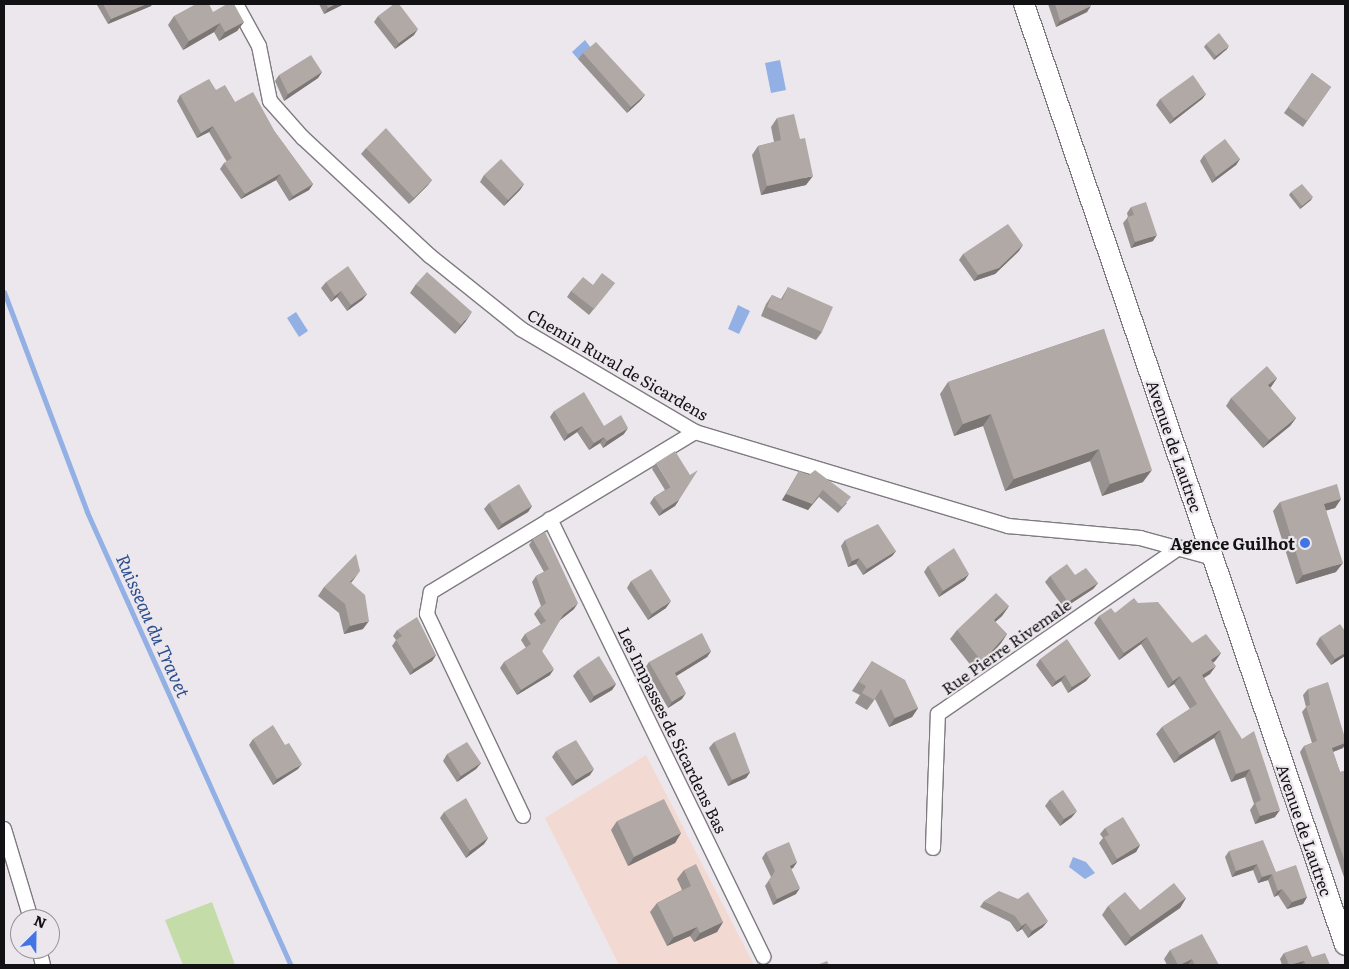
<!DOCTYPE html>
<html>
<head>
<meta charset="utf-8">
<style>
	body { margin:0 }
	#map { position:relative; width:1349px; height:969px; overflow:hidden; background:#ece7ed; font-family:Literata,serif }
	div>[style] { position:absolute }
	.industrial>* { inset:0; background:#f2d9d1 }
	.green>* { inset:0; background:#c3dca8 }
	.water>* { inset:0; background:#93b0e5 }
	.stream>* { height:5px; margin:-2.5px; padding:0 2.5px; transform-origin:2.5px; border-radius:2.5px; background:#93b0e5 }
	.roads { filter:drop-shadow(1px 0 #7f7b80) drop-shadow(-1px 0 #7f7b80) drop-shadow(0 1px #7f7b80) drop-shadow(0 -1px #7f7b80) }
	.street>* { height:14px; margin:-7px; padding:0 7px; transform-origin:7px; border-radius:7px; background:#fff }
	.secondary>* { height:20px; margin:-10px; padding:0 10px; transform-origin:10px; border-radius:10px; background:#fff }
	.wall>* { inset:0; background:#97918f }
	.shaded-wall>* { inset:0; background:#7b7674 }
	.building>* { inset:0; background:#b0a9a6 }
	.dots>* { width:14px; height:14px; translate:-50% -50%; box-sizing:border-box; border:2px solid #ece7ed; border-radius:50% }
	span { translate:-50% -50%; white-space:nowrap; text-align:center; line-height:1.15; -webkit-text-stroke:4.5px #ece7ed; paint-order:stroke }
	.street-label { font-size:16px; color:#121113 }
	.poi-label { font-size:16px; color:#121113; font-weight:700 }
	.right { translate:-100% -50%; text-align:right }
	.water-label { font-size:18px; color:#2c4e8e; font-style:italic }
	.frame { position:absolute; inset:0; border:5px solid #121113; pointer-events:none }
	.north { position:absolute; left:10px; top:909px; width:50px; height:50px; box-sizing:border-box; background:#ece7ed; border:1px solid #959196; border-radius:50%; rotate:23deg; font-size:14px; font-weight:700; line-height:20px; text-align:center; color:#121113 }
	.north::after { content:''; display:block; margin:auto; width:18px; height:22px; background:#4274e5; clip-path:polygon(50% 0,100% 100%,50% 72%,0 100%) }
</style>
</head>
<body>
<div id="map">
	<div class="industrial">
		<div style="clip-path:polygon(646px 755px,754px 965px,619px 965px,545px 818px)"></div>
	</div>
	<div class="green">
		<div style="clip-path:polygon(212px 902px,235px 965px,183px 965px,165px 920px)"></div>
	</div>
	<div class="water">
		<div style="clip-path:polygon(585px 40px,591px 48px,578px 59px,572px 52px)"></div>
		<div style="clip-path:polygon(780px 60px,786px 90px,771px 93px,765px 63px)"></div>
		<div style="clip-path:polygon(738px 305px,750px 311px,739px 334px,728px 329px)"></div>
		<div style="clip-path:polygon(296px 312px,308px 331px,299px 337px,287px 318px)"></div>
		<div style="clip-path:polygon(1073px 857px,1086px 862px,1095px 873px,1085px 879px,1069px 867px)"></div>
	</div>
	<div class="stream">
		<div style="left:4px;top:292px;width:235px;rotate:69.3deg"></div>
		<div style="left:87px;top:512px;width:497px;rotate:65.8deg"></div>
	</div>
	<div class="roads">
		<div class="street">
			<div style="left:236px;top:4px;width:48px;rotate:61.3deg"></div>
			<div style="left:259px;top:46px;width:56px;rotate:78.7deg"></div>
			<div style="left:270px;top:101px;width:50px;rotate:48.3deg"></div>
			<div style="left:303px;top:138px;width:173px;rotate:42.9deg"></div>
			<div style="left:430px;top:256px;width:117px;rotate:38.7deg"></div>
			<div style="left:521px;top:329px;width:202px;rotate:30.6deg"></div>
			<div style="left:695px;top:432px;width:327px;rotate:16.7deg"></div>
			<div style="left:1008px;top:526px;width:133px;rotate:5.2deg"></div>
			<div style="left:1140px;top:538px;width:76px;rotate:15.3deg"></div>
			<div style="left:550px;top:519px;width:487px;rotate:64deg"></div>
			<div style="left:523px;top:816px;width:224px;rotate:-115.4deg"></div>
			<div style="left:427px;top:614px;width:22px;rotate:-80deg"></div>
			<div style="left:431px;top:592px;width:309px;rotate:-31.2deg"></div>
			<div style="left:4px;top:829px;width:94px;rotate:73.3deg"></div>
			<div style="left:933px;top:848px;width:134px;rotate:-87.9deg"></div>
			<div style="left:938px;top:714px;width:293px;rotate:-34.6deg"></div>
			<div style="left:39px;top:949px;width:16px;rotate:76deg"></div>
		</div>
		<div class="secondary">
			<div style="left:1024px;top:4px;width:994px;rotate:71.16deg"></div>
		</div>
	</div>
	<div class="wall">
		<div style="clip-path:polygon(98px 4px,152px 4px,151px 6px,108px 24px,97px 5px)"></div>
		<div style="clip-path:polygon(319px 4px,344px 4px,324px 14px)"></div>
		<div style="clip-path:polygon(1048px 4px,1090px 4px,1087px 12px,1056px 27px)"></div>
		<div style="clip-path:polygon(213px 12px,244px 22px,237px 31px,219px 41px,214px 32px,183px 50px,168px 25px,174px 16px)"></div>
		<div style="clip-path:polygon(378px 16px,414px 35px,395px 49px,374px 22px)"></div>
		<div style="clip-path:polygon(1206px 44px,1227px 49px,1214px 60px,1204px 47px)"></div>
		<div style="clip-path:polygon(583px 53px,645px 95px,640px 101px,627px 113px,578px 59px)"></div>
		<div style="clip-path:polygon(322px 72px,318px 78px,284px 101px,275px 81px,279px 75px)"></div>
		<div style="clip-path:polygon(1312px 73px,1331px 87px,1303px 127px,1284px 113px)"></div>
		<div style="clip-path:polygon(216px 90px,235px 102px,275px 132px,313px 184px,309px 190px,289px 201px,276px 180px,241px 199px,220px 169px,224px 163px,227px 162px,209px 132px,197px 138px,177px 101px,180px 95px)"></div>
		<div style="clip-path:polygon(1206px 94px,1202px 99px,1170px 124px,1156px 105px,1160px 99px)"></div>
		<div style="clip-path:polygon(777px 118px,806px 185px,761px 195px,752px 155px,758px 146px,774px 142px,771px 127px)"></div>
		<div style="clip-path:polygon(366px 148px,432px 180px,427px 186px,409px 204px,361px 154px)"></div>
		<div style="clip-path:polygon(1204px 155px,1240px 159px,1236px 165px,1212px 183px,1200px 161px)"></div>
		<div style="clip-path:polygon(484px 175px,524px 184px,520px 190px,504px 206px,480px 182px)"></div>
		<div style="clip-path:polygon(1291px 192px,1311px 200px,1300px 209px,1289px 195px)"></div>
		<div style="clip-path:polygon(1131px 207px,1153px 241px,1131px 248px,1123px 223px,1128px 217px,1127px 213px)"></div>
		<div style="clip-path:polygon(1019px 251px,995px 274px,974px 281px,959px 260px,963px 254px)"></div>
		<div style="clip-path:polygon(326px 282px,367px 294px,362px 300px,347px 311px,337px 297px,331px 302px,321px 288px)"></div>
		<div style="clip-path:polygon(615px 283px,589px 315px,567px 297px,571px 291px,593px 285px)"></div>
		<div style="clip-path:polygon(416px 284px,466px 321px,455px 334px,410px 293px)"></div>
		<div style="clip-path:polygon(788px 287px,822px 332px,816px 340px,761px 316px,766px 304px,772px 295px,781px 299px)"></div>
		<div style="clip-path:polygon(1104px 329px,1143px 482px,1102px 496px,1090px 461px,1005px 491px,983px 426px,954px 436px,940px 394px,948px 382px)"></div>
		<div style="clip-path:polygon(1277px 378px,1270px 388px,1296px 418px,1290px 426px,1263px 448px,1226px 406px,1231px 398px)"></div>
		<div style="clip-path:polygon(554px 411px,604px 426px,624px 434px,603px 448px,600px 443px,589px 450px,577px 432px,564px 441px,550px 417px)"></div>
		<div style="clip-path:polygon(656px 463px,679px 500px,675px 506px,659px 516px,650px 503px,654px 497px,665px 490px,652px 469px)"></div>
		<div style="clip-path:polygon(799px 471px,847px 503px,838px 513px,819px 497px,808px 510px,782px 500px)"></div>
		<div style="clip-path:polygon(1341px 499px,1335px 508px,1326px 510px,1336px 572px,1296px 584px,1273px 511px,1280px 502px)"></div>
		<div style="clip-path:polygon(489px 503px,532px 506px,528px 512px,498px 530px,484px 509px)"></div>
		<div style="clip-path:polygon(533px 539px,574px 609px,560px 620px,542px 651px,550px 675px,517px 695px,500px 668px,504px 662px,526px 648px,521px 640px,525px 634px,541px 625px,534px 614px,538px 609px,541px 606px,532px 582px,536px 576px,544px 572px,529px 545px)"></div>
		<div style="clip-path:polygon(845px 540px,896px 551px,892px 556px,863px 575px,856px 564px,848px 567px,841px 546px)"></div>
		<div style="clip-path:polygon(928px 566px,965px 580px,939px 597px,924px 572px)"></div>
		<div style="clip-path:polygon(1050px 576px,1098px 583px,1093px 589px,1064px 608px,1045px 582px)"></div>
		<div style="clip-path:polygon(354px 579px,351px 583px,363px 629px,344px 634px,339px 613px,318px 596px,324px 587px)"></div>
		<div style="clip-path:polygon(631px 581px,666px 608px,648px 620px,627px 588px)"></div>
		<div style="clip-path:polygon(1138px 603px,1192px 643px,1221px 653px,1215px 661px,1213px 663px,1210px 674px,1204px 678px,1275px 817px,1255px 824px,1250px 810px,1254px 804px,1245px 777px,1231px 782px,1214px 738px,1174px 763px,1156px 734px,1162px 727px,1190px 709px,1174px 684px,1168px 688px,1141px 644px,1119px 660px,1094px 623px,1099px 616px,1115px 613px)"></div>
		<div style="clip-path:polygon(1009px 606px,1002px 616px,995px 622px,1007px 634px,1001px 643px,976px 672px,950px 639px,957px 630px)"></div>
		<div style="clip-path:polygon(397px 630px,436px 655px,432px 661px,410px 675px,392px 646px,396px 640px,393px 636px)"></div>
		<div style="clip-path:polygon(1320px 637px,1345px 656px,1331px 665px,1316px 644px)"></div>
		<div style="clip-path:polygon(711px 651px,707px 657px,676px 676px,682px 699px,668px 708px,645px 668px,649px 662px)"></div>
		<div style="clip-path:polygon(1040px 659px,1091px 675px,1086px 681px,1068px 693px,1061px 681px,1052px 687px,1036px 665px)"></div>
		<div style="clip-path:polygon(872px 661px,918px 708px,912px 717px,889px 727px,875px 699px,867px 710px,855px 703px,860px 695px,852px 691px)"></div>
		<div style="clip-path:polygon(578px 670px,616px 684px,612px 690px,590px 703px,573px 676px)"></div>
		<div style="clip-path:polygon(1308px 689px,1345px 738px,1345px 744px,1343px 748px,1333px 752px,1340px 772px,1345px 771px,1345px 880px,1300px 752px,1304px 746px,1312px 743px,1302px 712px,1306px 707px,1303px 695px)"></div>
		<div style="clip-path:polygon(253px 739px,298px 769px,273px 785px,249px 745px)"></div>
		<div style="clip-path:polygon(714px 742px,750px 772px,746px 778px,728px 786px,709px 748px)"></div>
		<div style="clip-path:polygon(556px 751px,590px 775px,572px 786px,552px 757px)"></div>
		<div style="clip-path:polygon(447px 754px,481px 763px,476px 769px,457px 782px,443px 761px)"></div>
		<div style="clip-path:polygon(1050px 799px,1072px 817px,1060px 826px,1045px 806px)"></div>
		<div style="clip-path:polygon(444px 812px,488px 838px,484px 844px,466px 858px,440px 818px)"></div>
		<div style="clip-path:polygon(617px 821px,681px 833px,675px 843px,628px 866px,611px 830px)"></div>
		<div style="clip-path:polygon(1105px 828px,1140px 845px,1136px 852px,1112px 865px,1099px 843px,1103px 838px,1100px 834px)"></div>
		<div style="clip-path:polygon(1229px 851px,1276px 872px,1307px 897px,1303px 904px,1287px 909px,1278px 895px,1274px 897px,1268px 880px,1258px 883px,1253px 870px,1232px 877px,1225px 857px)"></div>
		<div style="clip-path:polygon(766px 852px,797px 862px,793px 868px,791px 869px,796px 894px,773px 905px,765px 886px,771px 877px,762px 858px)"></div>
		<div style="clip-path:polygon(684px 870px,723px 922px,717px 932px,694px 942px,690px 936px,667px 946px,650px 912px,657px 903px,682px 890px,677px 879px)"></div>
		<div style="clip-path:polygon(1186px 898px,1180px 908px,1125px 946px,1102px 915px,1108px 906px,1140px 910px)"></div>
		<div style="clip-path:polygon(984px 901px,1043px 927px,1028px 938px,1022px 929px,1017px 932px,1010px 922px,980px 907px)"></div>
		<div style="clip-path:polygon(1170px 950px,1219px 965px,1167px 965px,1164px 959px)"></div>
		<div style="clip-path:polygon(1284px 953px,1312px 957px,1330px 965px,1282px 965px,1280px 959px)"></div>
	</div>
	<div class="shaded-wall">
		<div style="clip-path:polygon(147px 4px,152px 4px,151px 6px,108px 24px,111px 19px)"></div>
		<div style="clip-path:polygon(336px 4px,344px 4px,324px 14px,328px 8px)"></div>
		<div style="clip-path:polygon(1091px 6px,1087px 12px,1056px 27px,1060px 21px)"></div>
		<div style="clip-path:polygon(244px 22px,237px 31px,219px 41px,225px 32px)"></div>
		<div style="clip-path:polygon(220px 23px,214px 32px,183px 50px,189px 41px)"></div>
		<div style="clip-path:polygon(418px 29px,414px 35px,395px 49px,399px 43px)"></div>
		<div style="clip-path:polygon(1229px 46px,1227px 49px,1214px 60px,1216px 56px)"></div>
		<div style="clip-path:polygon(322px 72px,318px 78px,284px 101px,288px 94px)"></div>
		<div style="clip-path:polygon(1206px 94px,1202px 99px,1170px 124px,1174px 118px)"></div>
		<div style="clip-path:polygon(645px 95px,640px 101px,627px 113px,631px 107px)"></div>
		<div style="clip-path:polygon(213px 126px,209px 132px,197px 138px,201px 133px)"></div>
		<div style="clip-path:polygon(1240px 159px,1236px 165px,1212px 183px,1216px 177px)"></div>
		<div style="clip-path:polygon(280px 174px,276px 180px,241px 199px,245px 194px)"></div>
		<div style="clip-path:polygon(813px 176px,806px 185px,761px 195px,767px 186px)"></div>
		<div style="clip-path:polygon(432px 180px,427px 186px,409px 204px,414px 198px)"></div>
		<div style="clip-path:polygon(313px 184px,309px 190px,289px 201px,293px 196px)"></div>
		<div style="clip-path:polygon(524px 184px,520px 190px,504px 206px,508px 200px)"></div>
		<div style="clip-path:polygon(1313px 197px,1311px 200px,1300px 209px,1302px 206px)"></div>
		<div style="clip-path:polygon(1157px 235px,1153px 241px,1131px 248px,1135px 242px)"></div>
		<div style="clip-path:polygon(1023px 245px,1019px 251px,995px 274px,974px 281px,978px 275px)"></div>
		<div style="clip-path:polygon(341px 291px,337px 297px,331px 302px,335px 296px)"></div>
		<div style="clip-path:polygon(367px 294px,362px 300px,347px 311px,351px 305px)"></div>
		<div style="clip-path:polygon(472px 312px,466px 321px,455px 334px,461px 325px)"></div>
		<div style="clip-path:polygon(1277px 378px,1271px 387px,1262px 394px,1268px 385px)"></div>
		<div style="clip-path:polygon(991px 414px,983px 426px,954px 436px,963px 424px)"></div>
		<div style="clip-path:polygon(1296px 418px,1290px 426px,1263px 448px,1269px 440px)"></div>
		<div style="clip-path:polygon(582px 426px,577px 432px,564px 441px,568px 434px)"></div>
		<div style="clip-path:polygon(628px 428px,624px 434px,603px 448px,607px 441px)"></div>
		<div style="clip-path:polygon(604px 437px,600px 443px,589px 450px,594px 443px)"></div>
		<div style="clip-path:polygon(1099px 449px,1090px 461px,1005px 491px,1014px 479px)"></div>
		<div style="clip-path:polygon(1152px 470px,1143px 482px,1102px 496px,1110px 484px)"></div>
		<div style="clip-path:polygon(823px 490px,808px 510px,782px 500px,786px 494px)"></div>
		<div style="clip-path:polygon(1341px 499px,1335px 508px,1318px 513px,1324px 504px)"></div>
		<div style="clip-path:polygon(679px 500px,675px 506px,659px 516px,663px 510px)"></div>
		<div style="clip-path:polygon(532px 506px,528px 512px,498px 530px,502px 524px)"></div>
		<div style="clip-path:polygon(896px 551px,892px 556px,863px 575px,867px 569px)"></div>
		<div style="clip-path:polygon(859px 558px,856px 564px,848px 567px,852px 561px)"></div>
		<div style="clip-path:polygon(1343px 563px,1336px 572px,1296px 584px,1303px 575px)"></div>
		<div style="clip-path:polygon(360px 571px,354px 579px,344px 590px,350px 582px)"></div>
		<div style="clip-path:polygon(969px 574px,965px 580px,939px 597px,943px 591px)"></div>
		<div style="clip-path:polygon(1098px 583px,1093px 589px,1064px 608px,1068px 602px)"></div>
		<div style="clip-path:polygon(671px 601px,666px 608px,648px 620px,652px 614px)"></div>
		<div style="clip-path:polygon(578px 603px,574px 609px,559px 621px,563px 615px)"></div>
		<div style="clip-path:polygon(1009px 606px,1002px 616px,987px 629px,994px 620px)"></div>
		<div style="clip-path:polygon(369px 621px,363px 629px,344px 634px,350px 626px)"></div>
		<div style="clip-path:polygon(1007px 634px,1001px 643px,976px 672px,982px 662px)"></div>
		<div style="clip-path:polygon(1147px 637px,1141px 644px,1119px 660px,1124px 653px)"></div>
		<div style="clip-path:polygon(711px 651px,707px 657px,670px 680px,675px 673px)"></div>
		<div style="clip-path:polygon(1221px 653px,1215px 661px,1206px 668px,1211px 660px)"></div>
		<div style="clip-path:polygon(1345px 653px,1345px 656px,1331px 665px,1335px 659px)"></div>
		<div style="clip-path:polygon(436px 655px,432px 661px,410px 675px,414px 669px)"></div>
		<div style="clip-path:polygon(1216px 666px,1210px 674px,1197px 682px,1202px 675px)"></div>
		<div style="clip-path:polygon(554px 669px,550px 675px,517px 695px,521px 690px)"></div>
		<div style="clip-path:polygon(1065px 675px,1061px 681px,1052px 687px,1056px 681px)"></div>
		<div style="clip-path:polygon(1091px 675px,1086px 681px,1068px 693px,1072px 687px)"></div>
		<div style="clip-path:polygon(1180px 676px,1174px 684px,1168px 688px,1173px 681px)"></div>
		<div style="clip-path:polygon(616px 684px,612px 690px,590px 703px,594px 696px)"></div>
		<div style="clip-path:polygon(686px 693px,682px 699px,668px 708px,672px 702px)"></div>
		<div style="clip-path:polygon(918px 708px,912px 717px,889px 727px,895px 718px)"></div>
		<div style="clip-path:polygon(1220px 730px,1214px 738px,1174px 763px,1180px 755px)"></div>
		<div style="clip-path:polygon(1345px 743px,1345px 744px,1343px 748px,1327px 754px,1332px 748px)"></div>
		<div style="clip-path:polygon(481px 763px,476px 769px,457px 782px,461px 776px)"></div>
		<div style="clip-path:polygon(302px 764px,298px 769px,273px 785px,277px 779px)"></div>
		<div style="clip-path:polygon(594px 769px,590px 775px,572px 786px,576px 780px)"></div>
		<div style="clip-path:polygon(1250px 769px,1245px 777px,1231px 782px,1236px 774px)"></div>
		<div style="clip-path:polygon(750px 772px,746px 778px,728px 786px,732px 780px)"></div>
		<div style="clip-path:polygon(1280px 810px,1275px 817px,1255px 824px,1260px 816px)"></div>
		<div style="clip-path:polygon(1077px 811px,1072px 817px,1060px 826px,1064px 819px)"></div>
		<div style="clip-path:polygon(681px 833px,675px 843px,628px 866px,634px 857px)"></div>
		<div style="clip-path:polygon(488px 838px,484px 844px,466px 858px,470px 851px)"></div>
		<div style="clip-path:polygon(1140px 845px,1136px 852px,1112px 865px,1117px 859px)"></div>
		<div style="clip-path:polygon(797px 862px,793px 868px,785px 871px,790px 866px)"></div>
		<div style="clip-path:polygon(1257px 864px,1253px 870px,1232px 877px,1236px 871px)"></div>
		<div style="clip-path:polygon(1272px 874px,1268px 880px,1258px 883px,1262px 877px)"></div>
		<div style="clip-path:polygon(800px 888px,796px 894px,773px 905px,777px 899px)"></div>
		<div style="clip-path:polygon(1282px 889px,1278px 895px,1274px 897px,1278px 891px)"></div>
		<div style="clip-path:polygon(1307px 897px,1303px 904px,1287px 909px,1292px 902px)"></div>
		<div style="clip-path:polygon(1186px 898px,1180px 908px,1125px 946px,1131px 937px)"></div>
		<div style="clip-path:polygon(1048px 921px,1043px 927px,1028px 938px,1032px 931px)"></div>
		<div style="clip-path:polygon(723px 922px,717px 932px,694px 942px,700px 933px)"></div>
		<div style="clip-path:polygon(1026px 923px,1022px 929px,1017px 932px,1022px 926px)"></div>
		<div style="clip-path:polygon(697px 927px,690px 936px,667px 946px,674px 937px)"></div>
		<div style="clip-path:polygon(1192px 959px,1188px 965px,1180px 965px)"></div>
		<div style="clip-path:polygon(1304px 961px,1301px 965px,1290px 965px)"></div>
	</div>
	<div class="building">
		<div style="clip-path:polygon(103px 4px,147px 4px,111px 19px)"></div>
		<div style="clip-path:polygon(196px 4px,209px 4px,213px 12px,227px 4px,234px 4px,244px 22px,225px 32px,220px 23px,189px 41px,174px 16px)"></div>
		<div style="clip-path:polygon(326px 4px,336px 4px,328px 8px)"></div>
		<div style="clip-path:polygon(394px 4px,399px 4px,418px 29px,399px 43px,378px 16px)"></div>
		<div style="clip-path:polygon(1055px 4px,1090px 4px,1091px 6px,1060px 21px)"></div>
		<div style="clip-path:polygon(1219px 33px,1229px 46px,1216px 56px,1206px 44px)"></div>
		<div style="clip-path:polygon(596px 42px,645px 95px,631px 107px,583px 53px)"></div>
		<div style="clip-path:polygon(311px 55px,322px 72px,288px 94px,279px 75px)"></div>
		<div style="clip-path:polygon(1312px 73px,1331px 87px,1307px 121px,1288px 107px)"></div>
		<div style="clip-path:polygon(1193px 75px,1206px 94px,1174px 118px,1160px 99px)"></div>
		<div style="clip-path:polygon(209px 79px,216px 90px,225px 85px,235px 102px,253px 92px,275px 132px,313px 184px,293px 196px,280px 174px,245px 194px,224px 163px,232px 158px,213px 126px,201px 133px,180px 95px)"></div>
		<div style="clip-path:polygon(794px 114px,800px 139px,805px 138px,813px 176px,767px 186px,758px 146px,781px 140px,777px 118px)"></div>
		<div style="clip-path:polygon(386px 128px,432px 180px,414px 198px,366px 148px)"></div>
		<div style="clip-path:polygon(1225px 139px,1240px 159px,1216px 177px,1204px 155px)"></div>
		<div style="clip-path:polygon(501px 159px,524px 184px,508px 200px,484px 175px)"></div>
		<div style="clip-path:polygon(1302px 184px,1313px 197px,1302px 206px,1291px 192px)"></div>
		<div style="clip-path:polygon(1146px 202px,1157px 235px,1135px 242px,1127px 217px,1134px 215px,1131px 207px)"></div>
		<div style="clip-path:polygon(1008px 224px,1023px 245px,999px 268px,978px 275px,963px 254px)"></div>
		<div style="clip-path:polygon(348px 266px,367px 294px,351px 305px,341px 291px,335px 296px,326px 282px)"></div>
		<div style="clip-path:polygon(427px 272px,472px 312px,461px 325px,416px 284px)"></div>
		<div style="clip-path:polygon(602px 273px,615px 283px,594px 309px,571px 291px,583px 277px,593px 285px)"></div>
		<div style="clip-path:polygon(788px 287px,833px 307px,822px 332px,767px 307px,772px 295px,782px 300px)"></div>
		<div style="clip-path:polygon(1104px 329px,1152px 470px,1110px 484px,1099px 449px,1014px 479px,991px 414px,963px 424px,948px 382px)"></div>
		<div style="clip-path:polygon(1267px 366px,1277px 378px,1268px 385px,1296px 418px,1269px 440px,1231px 398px)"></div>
		<div style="clip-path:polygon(584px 392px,604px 426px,621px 415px,628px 428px,607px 441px,604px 437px,594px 443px,582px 426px,568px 434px,554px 411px)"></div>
		<div style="clip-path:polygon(675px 451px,690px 475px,698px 470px,679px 500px,663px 510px,654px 497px,671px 487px,656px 463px)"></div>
		<div style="clip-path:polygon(815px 470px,851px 497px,842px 507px,823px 490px,812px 504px,786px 494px,799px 471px,809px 475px)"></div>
		<div style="clip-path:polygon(519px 484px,532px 506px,502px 524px,489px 503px)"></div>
		<div style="clip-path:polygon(1337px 484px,1341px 499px,1324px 504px,1343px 563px,1303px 575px,1280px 502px)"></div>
		<div style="clip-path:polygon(878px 524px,896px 551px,867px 569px,859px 558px,852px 561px,845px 540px)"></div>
		<div style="clip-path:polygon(545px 532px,578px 603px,563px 615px,542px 651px,554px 669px,521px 690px,504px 662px,531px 644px,525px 634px,546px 621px,538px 609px,546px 603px,536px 576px,549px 569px,533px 539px)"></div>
		<div style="clip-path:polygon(954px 548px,969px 574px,943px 591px,928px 566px)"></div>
		<div style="clip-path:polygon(356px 554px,360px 571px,350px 582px,365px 595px,369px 621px,350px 626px,345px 604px,324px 587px)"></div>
		<div style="clip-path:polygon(1067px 564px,1075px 575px,1086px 568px,1098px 583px,1068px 602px,1050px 576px)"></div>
		<div style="clip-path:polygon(651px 569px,671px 601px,652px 614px,631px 581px)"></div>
		<div style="clip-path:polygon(996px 593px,1009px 606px,994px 620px,1007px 634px,982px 662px,957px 630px)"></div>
		<div style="clip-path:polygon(1134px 598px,1138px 603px,1158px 602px,1192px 643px,1206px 634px,1221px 653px,1211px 660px,1216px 666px,1202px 675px,1242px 739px,1254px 731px,1280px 810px,1260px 816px,1255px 803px,1261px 800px,1250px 769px,1236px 774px,1220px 730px,1180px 755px,1162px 727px,1197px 704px,1180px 676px,1173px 681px,1147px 637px,1124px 653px,1099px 616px,1111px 608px,1115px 613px)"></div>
		<div style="clip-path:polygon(417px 617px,436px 655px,414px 669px,396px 640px,402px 636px,397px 630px)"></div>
		<div style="clip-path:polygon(1340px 624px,1345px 631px,1345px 653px,1335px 659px,1320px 637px)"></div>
		<div style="clip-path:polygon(702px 633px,711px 651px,675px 673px,686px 693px,672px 702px,649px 662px)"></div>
		<div style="clip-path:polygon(1067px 639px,1091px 675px,1072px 687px,1065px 675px,1056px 681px,1040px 659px)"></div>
		<div style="clip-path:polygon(599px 656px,616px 684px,594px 696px,578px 670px)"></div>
		<div style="clip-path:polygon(872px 661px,905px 680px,918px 708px,895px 718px,881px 689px,874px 700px,862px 693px,866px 686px,859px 682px)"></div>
		<div style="clip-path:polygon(1328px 682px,1345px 738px,1345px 743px,1332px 748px,1340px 772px,1345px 771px,1345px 862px,1304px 746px,1317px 741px,1306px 706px,1310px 705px,1308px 689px)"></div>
		<div style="clip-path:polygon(273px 725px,285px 745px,289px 743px,302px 764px,277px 779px,253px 739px)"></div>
		<div style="clip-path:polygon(735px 732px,750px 772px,732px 780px,714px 742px)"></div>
		<div style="clip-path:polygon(576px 740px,594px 769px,576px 780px,556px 751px)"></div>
		<div style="clip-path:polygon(467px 742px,481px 763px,461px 776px,447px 754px)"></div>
		<div style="clip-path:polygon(1063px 790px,1077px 811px,1064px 819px,1050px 799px)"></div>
		<div style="clip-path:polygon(466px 798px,488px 838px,470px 851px,444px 812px)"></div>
		<div style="clip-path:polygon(664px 799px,681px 833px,634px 857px,617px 821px)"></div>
		<div style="clip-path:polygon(1123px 817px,1140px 845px,1117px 859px,1104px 837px,1109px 835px,1105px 828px)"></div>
		<div style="clip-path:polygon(1263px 840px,1276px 872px,1296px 865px,1307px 897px,1292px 902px,1282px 889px,1278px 891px,1272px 874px,1262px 877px,1257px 864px,1236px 871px,1229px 851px)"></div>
		<div style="clip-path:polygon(789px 842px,797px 862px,790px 866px,800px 888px,777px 899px,769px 881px,775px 871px,766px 852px)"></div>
		<div style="clip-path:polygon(696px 864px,723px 922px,700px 933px,697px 927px,674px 937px,657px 903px,691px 886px,684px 870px)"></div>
		<div style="clip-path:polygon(1174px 883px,1186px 898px,1131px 937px,1108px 906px,1125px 892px,1140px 910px)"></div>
		<div style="clip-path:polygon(999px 891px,1018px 899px,1028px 892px,1048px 921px,1032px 931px,1026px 923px,1022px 926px,1015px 916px,984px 901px)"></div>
		<div style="clip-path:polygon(1202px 934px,1219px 965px,1195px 965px,1192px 959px,1180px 965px,1178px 965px,1170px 950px)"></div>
		<div style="clip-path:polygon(1307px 945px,1312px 957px,1325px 953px,1330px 965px,1306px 965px,1304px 961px,1289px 965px,1284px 953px)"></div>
		<div style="clip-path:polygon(827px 961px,829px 965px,817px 965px)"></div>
	</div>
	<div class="dots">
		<div style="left:1305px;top:543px;background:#4274e5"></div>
	</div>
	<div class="street-label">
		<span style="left:618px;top:364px;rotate:30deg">Chemin Rural de Sicardens</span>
		<span style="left:1175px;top:446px;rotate:71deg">Avenue de Lautrec</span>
		<span style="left:1006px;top:646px;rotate:-35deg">Rue Pierre Rivemale</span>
		<span style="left:673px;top:730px;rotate:64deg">Les Impasses de Sicardens Bas</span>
		<span style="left:1305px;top:830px;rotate:71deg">Avenue de Lautrec</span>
	</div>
	<div class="poi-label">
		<span class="right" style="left:1295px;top:543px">Agence Guilhot</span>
	</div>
	<div class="water-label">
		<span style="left:153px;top:626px;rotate:66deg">Ruisseau du Travet</span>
	</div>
	<div class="frame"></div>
	<div class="north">N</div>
</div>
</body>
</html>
